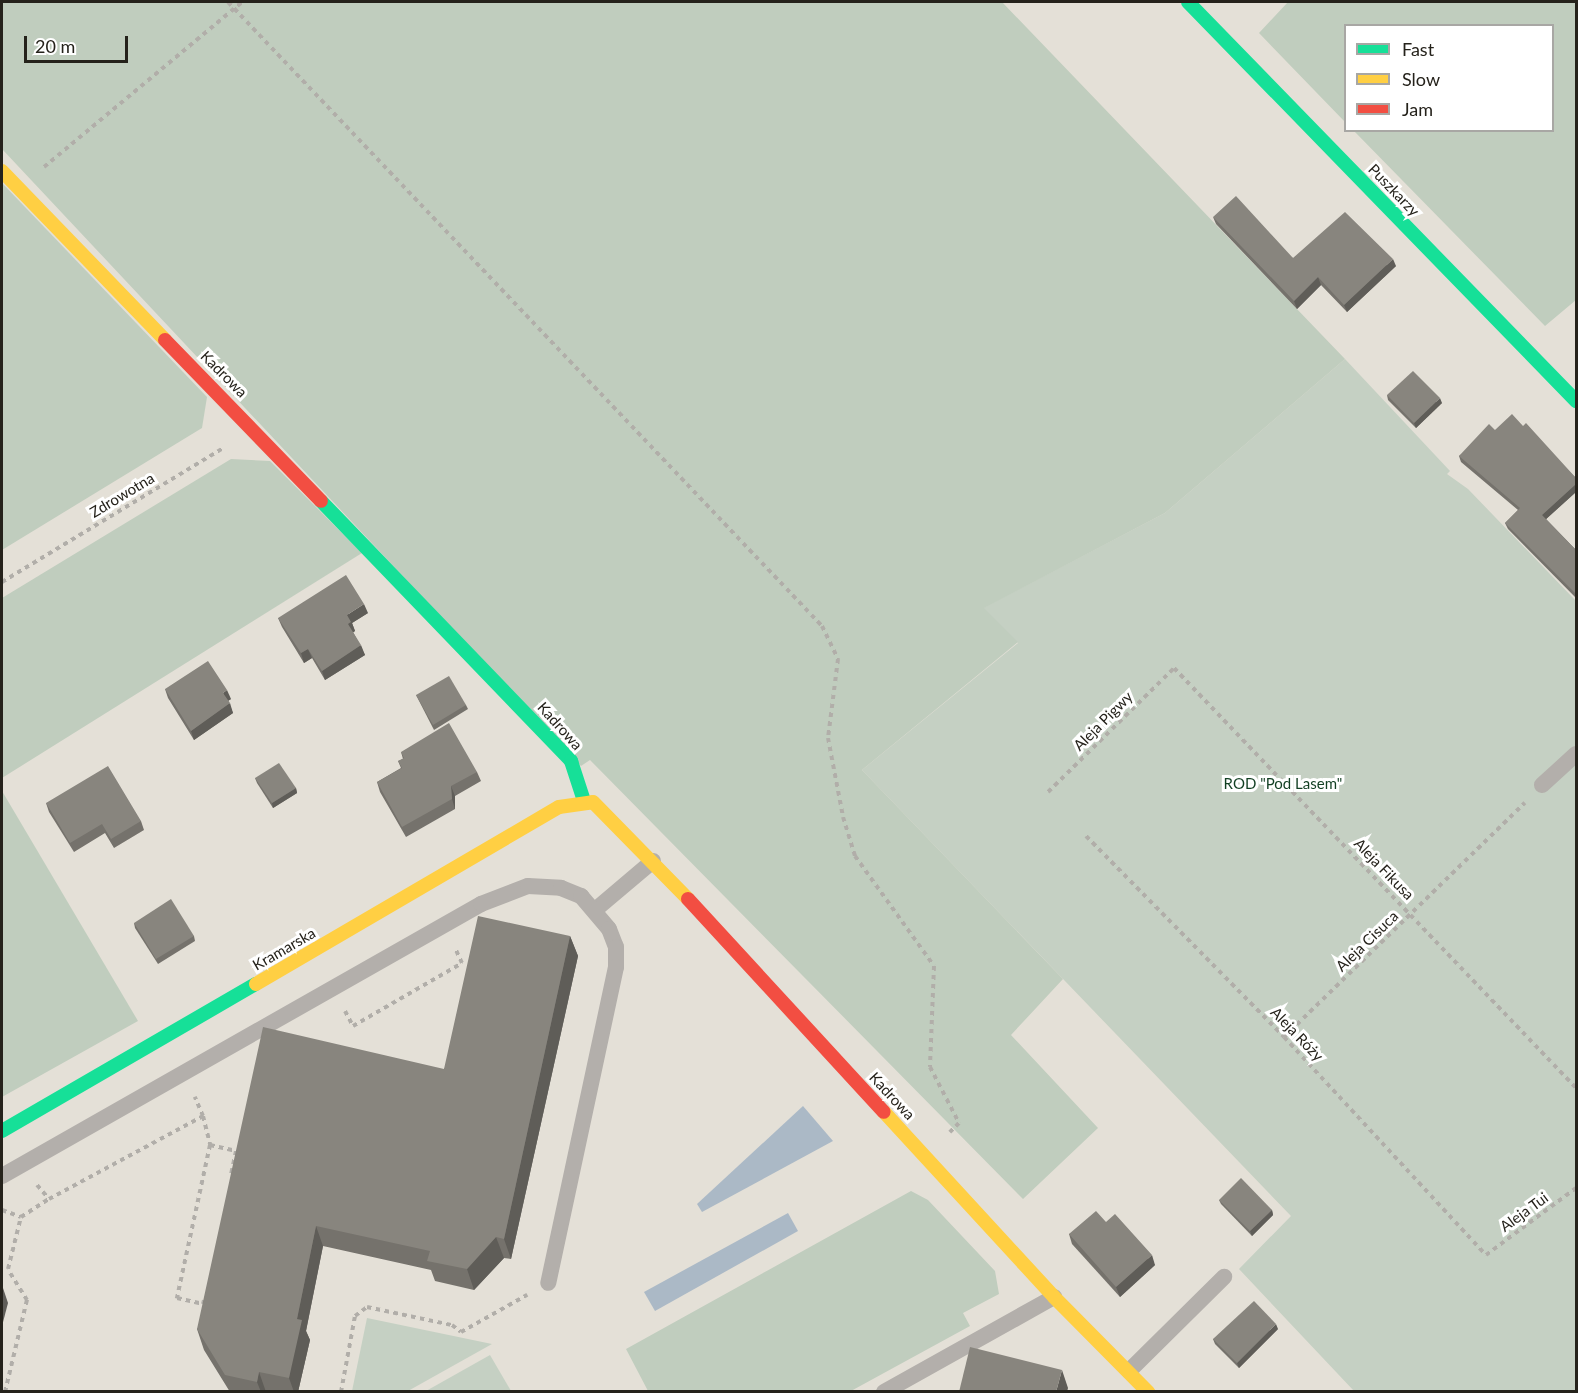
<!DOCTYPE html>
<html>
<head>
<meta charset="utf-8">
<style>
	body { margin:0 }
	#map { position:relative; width:1578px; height:1393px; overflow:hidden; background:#e4e0d7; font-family:Lato,sans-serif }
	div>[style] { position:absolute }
	.green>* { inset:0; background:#c5d0c3 }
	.forest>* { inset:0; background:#c0cdbe }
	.water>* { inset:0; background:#abb9c6 }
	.path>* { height:4px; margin-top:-2px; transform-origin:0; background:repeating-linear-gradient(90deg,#b1aea9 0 4.5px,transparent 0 9px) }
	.lane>* { height:16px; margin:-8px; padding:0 8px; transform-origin:8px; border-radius:8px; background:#b3afab }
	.fast>* { height:14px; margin:-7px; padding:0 7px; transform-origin:7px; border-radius:7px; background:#16e098 }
	.slow>* { height:14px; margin:-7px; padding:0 7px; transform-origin:7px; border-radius:7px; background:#ffcf43 }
	.jam>* { height:14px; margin:-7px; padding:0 7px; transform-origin:7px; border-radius:7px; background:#f24e42 }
	.wall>* { inset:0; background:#75726c }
	.shaded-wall>* { inset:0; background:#5f5d58 }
	.building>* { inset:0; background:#88857e }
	span { translate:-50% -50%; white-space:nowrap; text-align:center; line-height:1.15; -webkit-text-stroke:6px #fff; paint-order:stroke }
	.street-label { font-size:15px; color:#25221b }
	.park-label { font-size:15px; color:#113f22 }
	.frame { position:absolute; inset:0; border:3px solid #25221b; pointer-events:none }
	.legend { position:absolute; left:1344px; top:24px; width:210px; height:108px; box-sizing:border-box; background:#fff; border:2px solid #a8a7a4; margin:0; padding:8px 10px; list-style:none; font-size:18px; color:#25221b }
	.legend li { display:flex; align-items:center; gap:12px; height:30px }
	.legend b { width:30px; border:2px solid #a8a7a4 }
	.scale { position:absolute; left:24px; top:36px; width:104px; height:27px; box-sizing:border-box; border:3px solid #25221b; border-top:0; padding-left:8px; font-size:18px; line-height:21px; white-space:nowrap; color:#25221b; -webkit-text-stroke:4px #fff; paint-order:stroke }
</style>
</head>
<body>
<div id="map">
	<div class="green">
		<div style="clip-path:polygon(1345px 359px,1450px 471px,1447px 474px,1468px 489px,1576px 601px,1576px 1391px,1354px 1391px,1239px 1269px,1291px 1216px,862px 770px,1018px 643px,983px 608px,1165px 513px)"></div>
		<div style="clip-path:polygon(367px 1318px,492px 1344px,408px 1391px,352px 1391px)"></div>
		<div style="clip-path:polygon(490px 1355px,511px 1391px,426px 1391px)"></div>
	</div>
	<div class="forest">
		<div style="clip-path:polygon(2px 2px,1002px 2px,1345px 359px,1165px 513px,984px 608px,1018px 642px,862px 770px,1063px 979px,1011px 1035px,1098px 1128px,1023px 1199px,590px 760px,581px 766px,2px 149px)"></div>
		<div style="clip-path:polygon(1288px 2px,1576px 2px,1576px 300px,1545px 326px,1354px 131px,1552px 130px,1552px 26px,1346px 26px,1345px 122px,1259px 33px)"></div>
		<div style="clip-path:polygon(2px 183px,207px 397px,202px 428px,2px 550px)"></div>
		<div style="clip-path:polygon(231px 459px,270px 461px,362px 553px,2px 778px,2px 598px)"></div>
		<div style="clip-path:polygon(2px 791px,138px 1021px,2px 1097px)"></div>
		<div style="clip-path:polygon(911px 1191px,928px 1200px,995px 1271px,999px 1294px,963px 1313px,970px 1326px,851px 1391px,648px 1391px,626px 1349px)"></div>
	</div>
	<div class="water">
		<div style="clip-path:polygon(803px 1106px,833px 1141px,702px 1212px,697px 1204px)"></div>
		<div style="clip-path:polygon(788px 1213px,798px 1231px,655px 1311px,644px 1292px)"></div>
	</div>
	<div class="path">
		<div style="left:228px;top:2px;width:862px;rotate:46.41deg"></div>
		<div style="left:822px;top:626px;width:37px;rotate:64deg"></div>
		<div style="left:838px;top:659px;width:80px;rotate:97.2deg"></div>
		<div style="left:828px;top:738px;width:80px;rotate:79.2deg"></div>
		<div style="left:843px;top:817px;width:41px;rotate:72.9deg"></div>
		<div style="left:855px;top:856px;width:135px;rotate:54.3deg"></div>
		<div style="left:934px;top:966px;width:101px;rotate:92.3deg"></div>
		<div style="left:930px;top:1067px;width:63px;rotate:62.6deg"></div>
		<div style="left:959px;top:1123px;width:13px;rotate:135deg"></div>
		<div style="left:44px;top:167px;width:258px;rotate:-39.8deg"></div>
		<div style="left:2px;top:582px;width:257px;rotate:-31.2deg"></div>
		<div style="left:1048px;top:792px;width:177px;rotate:-44.5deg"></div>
		<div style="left:1174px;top:668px;width:581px;rotate:46.25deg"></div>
		<div style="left:1086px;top:836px;width:282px;rotate:45.4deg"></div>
		<div style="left:1284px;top:1037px;width:297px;rotate:47.2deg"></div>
		<div style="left:1486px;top:1255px;width:112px;rotate:-36.7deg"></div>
		<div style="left:345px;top:1011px;width:17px;rotate:62deg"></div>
		<div style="left:353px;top:1026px;width:126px;rotate:-30deg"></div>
		<div style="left:462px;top:963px;width:17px;rotate:-115deg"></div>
		<div style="left:1284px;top:1037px;width:336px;rotate:-44.2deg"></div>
		<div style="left:203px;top:1116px;width:30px;rotate:76deg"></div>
		<div style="left:210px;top:1145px;width:157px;rotate:102.2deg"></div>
		<div style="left:177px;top:1298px;width:27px;rotate:13deg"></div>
		<div style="left:203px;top:1304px;width:4px;rotate:-76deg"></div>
		<div style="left:210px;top:1145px;width:27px;rotate:13deg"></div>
		<div style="left:236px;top:1151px;width:25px;rotate:102deg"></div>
		<div style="left:37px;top:1185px;width:18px;rotate:49deg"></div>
		<div style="left:49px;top:1199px;width:175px;rotate:-28.3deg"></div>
		<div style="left:203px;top:1116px;width:21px;rotate:-113deg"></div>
		<div style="left:2px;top:1210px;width:20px;rotate:20deg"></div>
		<div style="left:5px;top:1392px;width:95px;rotate:-76.6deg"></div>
		<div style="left:27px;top:1300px;width:36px;rotate:-122deg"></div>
		<div style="left:8px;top:1269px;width:54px;rotate:-76deg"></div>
		<div style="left:21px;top:1217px;width:33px;rotate:-33deg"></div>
		<div style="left:341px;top:1392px;width:77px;rotate:-79.6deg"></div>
		<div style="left:355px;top:1316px;width:15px;rotate:-37deg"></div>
		<div style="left:367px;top:1307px;width:87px;rotate:12deg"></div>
		<div style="left:452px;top:1325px;width:11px;rotate:38deg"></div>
		<div style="left:461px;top:1332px;width:76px;rotate:-29.3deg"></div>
	</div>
	<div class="lane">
		<div style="left:1542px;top:785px;width:46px;rotate:-42.4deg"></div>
		<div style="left:595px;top:910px;width:76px;rotate:-40.2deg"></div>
		<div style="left:2px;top:1176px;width:551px;rotate:-29.59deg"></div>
		<div style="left:481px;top:904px;width:50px;rotate:-21deg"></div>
		<div style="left:528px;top:886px;width:33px;rotate:3deg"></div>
		<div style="left:561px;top:888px;width:22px;rotate:22deg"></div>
		<div style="left:581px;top:896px;width:43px;rotate:49.7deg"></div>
		<div style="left:609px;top:929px;width:19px;rotate:69deg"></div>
		<div style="left:616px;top:947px;width:20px;rotate:90deg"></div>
		<div style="left:616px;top:967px;width:323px;rotate:102.1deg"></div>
		<div style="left:1129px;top:1371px;width:134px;rotate:-44.7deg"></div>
		<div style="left:884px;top:1392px;width:195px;rotate:-29.2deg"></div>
	</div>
	<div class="fast">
		<div style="left:1188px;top:2px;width:557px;rotate:45.8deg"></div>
		<div style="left:321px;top:501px;width:361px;rotate:46.1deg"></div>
		<div style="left:571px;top:761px;width:42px;rotate:72deg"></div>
		<div style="left:2px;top:1131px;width:293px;rotate:-30.1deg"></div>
	</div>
	<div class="slow">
		<div style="left:2px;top:171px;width:235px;rotate:46deg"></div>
		<div style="left:256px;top:984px;width:351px;rotate:-30.3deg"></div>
		<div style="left:559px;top:807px;width:34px;rotate:-8deg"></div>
		<div style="left:593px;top:802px;width:136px;rotate:45.6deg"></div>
		<div style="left:884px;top:1112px;width:251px;rotate:47.4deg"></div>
		<div style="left:1054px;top:1297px;width:134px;rotate:45.3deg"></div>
	</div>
	<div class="jam">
		<div style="left:165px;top:340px;width:224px;rotate:45.9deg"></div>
		<div style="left:688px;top:899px;width:289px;rotate:47.4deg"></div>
	</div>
	<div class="wall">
		<div style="clip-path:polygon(1213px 217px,1293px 258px,1396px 266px,1347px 312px,1321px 285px,1297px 309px,1216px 224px)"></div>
		<div style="clip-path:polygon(1387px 395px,1442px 403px,1416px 428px,1388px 400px)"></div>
		<div style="clip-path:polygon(1523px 426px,1576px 478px,1576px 492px,1546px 519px,1576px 550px,1576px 598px,1508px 529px,1505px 523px,1518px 510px,1461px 462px,1459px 456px,1495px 430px)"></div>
		<div style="clip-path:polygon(368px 613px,352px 623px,355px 631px,353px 632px,365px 655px,325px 680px,312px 658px,304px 663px,282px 627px,278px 618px)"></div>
		<div style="clip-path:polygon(165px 689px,231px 699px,228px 701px,233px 713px,194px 740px,168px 698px)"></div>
		<div style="clip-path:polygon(416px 695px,466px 705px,468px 709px,434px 730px)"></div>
		<div style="clip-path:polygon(401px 752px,477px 772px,481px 781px,455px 796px,455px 809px,406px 837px,380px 792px,377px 782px,401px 768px,398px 761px,403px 759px)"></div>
		<div style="clip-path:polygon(255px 778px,296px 788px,297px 793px,273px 808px,257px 783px)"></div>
		<div style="clip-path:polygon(46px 803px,141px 821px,144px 830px,114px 848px,105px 833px,74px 852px,49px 812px)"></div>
		<div style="clip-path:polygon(134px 923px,194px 936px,195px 941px,158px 964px,135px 928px)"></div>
		<div style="clip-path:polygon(570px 936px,578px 956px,511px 1259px,504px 1258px,474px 1290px,435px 1281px,431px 1270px,323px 1246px,306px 1331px,310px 1340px,298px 1392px,230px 1392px,204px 1350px,197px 1329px)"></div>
		<div style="clip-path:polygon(1219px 1200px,1272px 1210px,1273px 1215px,1252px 1236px,1221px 1204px)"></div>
		<div style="clip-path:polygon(1106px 1222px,1155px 1265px,1120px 1297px,1072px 1244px,1069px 1234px)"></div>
		<div style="clip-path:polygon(1278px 1329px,1239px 1368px,1215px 1344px,1213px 1339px)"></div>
	</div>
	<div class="shaded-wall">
		<div style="clip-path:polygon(1393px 259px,1396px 266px,1347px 312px,1344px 305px)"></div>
		<div style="clip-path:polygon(1318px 277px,1321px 285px,1297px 309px,1294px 301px)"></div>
		<div style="clip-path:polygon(1440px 398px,1442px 403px,1416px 428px,1414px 423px)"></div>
		<div style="clip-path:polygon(1576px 484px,1576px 492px,1544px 521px,1542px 515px)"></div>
		<div style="clip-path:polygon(364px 604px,368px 613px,352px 623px,355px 631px,351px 634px,348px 624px,347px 615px)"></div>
		<div style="clip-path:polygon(361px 645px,365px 655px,325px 680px,322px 671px)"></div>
		<div style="clip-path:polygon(308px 649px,312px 658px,304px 663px,301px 653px)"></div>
		<div style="clip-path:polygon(227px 690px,231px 699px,226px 702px,223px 693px)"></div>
		<div style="clip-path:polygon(230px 703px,233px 713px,194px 740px,191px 731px)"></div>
		<div style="clip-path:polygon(451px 786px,455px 796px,455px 809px,452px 799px)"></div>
		<div style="clip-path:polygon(296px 788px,297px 793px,273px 808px,272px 803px)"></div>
		<div style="clip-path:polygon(570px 936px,578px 956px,511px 1259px,504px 1239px)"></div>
		<div style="clip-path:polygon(1272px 1210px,1273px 1215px,1252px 1236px,1250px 1231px)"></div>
		<div style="clip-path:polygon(316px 1226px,323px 1246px,306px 1331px,310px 1340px,298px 1392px,294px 1392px,289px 1378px,297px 1319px)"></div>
		<div style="clip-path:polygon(496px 1237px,504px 1258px,474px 1290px,467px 1269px)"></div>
		<div style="clip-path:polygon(1152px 1255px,1155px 1265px,1120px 1297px,1116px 1287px)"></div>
		<div style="clip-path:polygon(2px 1285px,8px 1303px,2px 1326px)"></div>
		<div style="clip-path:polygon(1276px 1324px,1278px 1329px,1239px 1368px,1237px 1363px)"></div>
		<div style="clip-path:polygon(1062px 1370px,1068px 1388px,1067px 1392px,1056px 1392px)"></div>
		<div style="clip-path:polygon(259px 1372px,266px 1392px,261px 1392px,257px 1382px)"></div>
	</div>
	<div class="building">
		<div style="clip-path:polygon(1236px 196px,1293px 258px,1345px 212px,1393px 259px,1344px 305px,1318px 277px,1294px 301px,1213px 217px)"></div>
		<div style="clip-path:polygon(1413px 371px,1440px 398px,1414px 423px,1387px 395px)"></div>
		<div style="clip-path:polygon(1512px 414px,1523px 426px,1526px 423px,1576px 478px,1576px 484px,1542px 515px,1576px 550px,1576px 594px,1505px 523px,1520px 508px,1459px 456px,1489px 424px,1495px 430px)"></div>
		<div style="clip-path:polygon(346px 575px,364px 604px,347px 615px,351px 622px,348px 624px,361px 645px,322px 671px,308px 649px,301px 653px,278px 618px)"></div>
		<div style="clip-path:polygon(208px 661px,227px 690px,223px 693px,230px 703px,191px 731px,165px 689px)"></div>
		<div style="clip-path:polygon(449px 676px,466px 705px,433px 725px,416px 695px)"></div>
		<div style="clip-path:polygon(449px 723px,477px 772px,451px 786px,452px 799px,402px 827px,377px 782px,402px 768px,398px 761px,404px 758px,401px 752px)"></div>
		<div style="clip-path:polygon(279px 763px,296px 788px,272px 803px,255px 778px)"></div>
		<div style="clip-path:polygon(108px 766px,141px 821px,111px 839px,102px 824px,70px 843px,46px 803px)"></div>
		<div style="clip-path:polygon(171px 899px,194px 936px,156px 959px,134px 923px)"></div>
		<div style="clip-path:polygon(478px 916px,570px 936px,504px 1239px,496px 1237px,467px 1269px,427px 1261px,430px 1251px,316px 1226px,297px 1319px,302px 1320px,289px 1378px,259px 1372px,257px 1382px,225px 1375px,197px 1329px,263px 1027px,444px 1069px)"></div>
		<div style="clip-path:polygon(1241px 1178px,1272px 1210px,1250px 1231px,1219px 1200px)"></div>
		<div style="clip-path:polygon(1096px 1211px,1106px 1222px,1115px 1214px,1152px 1255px,1116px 1287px,1069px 1234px)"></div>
		<div style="clip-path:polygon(1254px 1301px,1276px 1324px,1237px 1363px,1213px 1339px)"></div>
		<div style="clip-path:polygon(970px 1347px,1062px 1370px,1056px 1392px,959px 1392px)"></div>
	</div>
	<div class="street-label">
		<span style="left:1394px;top:190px;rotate:46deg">Puszkarzy</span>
		<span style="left:224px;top:374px;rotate:45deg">Kadrowa</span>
		<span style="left:122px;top:495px;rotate:-31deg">Zdrowotna</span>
		<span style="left:1103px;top:721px;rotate:-45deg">Aleja Pigwy</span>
		<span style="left:560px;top:726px;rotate:48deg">Kadrowa</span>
		<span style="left:1384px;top:869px;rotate:46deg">Aleja Fikusa</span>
		<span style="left:1367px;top:941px;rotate:-44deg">Aleja Cisuca</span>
		<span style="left:284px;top:949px;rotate:-30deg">Kramarska</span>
		<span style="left:1297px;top:1034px;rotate:46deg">Aleja Róży</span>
		<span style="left:892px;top:1096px;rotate:47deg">Kadrowa</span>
		<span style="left:1524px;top:1212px;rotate:-36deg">Aleja Tui</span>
	</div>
	<div class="park-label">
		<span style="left:1283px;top:784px">ROD "Pod Lasem"</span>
	</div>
	<div class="frame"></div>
	<ul class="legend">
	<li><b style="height:8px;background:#16e098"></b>Fast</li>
	<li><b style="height:8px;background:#ffcf43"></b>Slow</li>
	<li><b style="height:8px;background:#f24e42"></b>Jam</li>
	</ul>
	<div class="scale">20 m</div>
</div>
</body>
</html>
